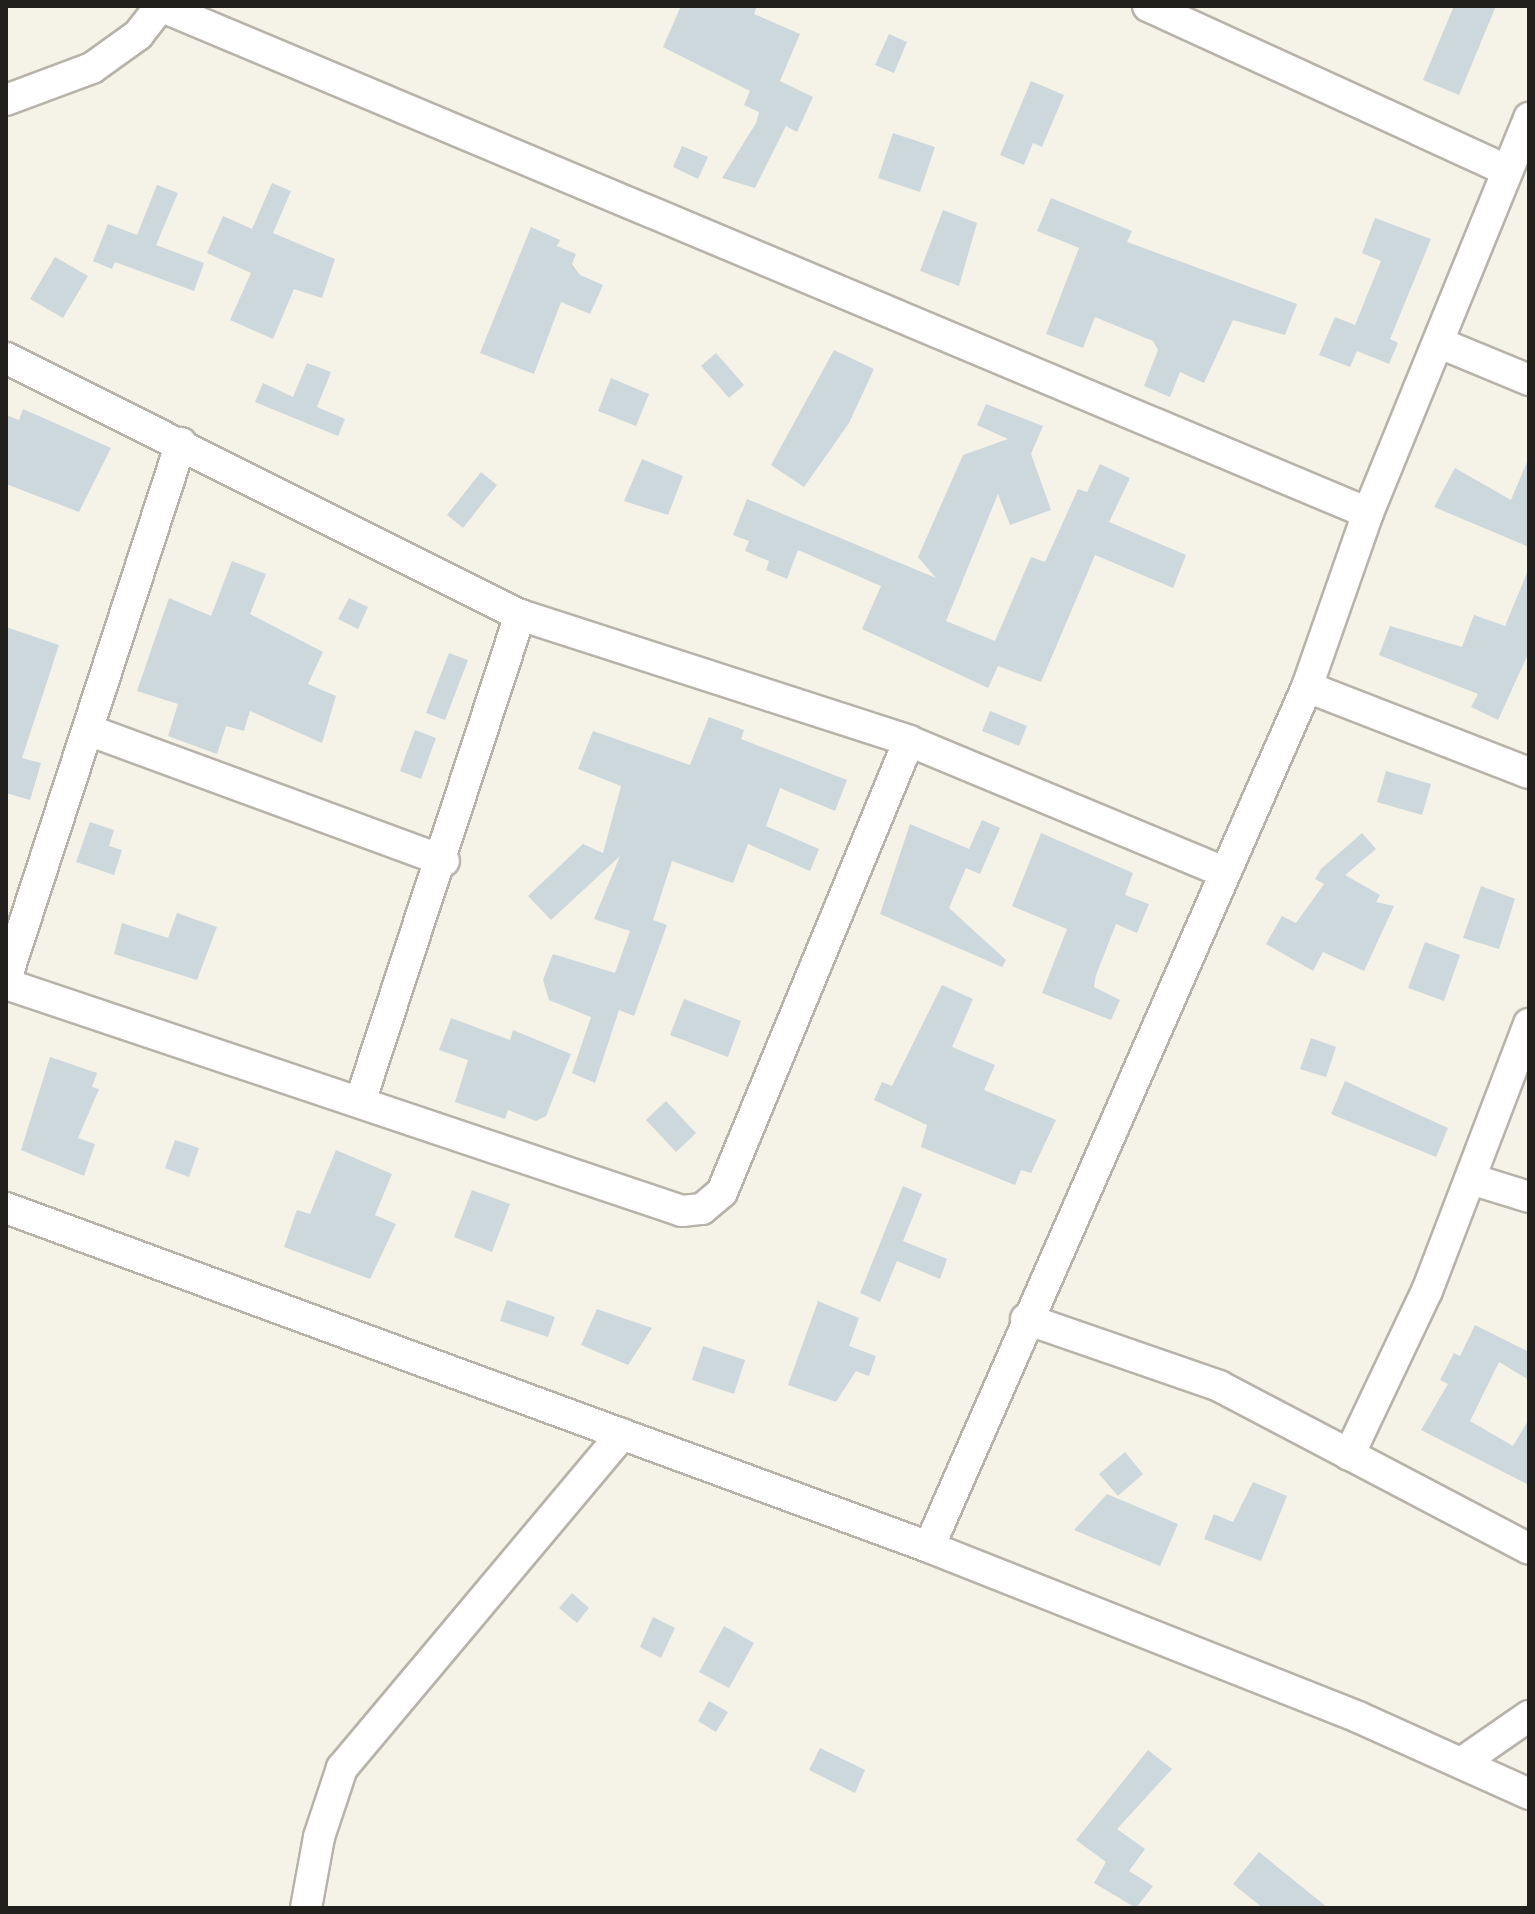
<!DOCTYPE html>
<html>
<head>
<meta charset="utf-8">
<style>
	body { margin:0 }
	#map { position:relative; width:1535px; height:1914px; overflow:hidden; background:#f5f2e7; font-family:"IBM Plex Sans",sans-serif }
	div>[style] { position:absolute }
	.building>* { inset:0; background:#cdd8dd }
	.roads { filter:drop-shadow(2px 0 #b7b3aa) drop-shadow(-2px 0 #b7b3aa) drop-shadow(0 2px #b7b3aa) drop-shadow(0 -2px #b7b3aa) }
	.minor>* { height:30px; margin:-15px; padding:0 15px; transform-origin:15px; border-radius:15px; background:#fff }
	span { translate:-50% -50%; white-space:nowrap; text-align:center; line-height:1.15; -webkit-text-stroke:7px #fff; paint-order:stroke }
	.frame { position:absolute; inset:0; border:8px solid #21201c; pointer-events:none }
</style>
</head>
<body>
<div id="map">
	<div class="building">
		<div style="clip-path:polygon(681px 6px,757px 6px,754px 14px,800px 34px,780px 81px,813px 97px,797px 132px,786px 126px,755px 188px,722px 178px,756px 123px,759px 112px,744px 105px,750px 91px,663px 47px)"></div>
		<div style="clip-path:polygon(1454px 6px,1496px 6px,1459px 95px,1423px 80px)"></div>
		<div style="clip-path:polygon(889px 34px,907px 42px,894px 73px,875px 65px)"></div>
		<div style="clip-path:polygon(1031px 81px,1064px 95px,1042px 147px,1033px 143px,1024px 165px,1000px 155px)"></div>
		<div style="clip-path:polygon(893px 133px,935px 147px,920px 192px,878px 178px)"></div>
		<div style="clip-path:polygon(682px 146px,708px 157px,698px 179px,673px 167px)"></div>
		<div style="clip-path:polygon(272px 183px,291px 191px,273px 233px,335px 259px,322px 298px,294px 289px,273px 339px,230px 320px,251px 273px,207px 253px,223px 216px,252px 229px)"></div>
		<div style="clip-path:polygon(157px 185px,178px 193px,156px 245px,204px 263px,194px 291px,115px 262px,112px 269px,93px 261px,108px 224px,137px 235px)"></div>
		<div style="clip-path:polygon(1051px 198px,1132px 231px,1127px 242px,1297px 304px,1285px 335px,1233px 320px,1204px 383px,1180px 372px,1170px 397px,1144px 386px,1158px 350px,1153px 341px,1095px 317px,1083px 348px,1046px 334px,1079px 248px,1037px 231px)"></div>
		<div style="clip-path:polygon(943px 210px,977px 223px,959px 286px,920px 271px)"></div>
		<div style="clip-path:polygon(1375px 218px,1431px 239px,1390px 339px,1398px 343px,1389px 364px,1357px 351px,1350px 367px,1319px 355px,1335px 317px,1355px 325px,1381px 261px,1362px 253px)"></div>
		<div style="clip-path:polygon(531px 227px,560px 240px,557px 246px,576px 254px,572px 264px,580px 275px,603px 285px,590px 314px,561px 302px,534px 374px,480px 353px)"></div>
		<div style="clip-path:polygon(55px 257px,88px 276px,63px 318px,30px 299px)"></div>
		<div style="clip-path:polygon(834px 350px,874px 369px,849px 423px,804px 487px,771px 465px)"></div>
		<div style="clip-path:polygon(716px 353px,744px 385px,729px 398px,701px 366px)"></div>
		<div style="clip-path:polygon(307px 363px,331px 372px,317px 407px,345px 419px,338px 436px,255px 402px,263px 383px,293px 397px)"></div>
		<div style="clip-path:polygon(611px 378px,649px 394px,636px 426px,598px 411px)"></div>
		<div style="clip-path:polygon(986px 404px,1043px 426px,1031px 454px,1051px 510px,1010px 525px,998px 494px,946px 621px,995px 641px,1031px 557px,1045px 562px,1078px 489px,1087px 492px,1100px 464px,1130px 478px,1109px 522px,1186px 555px,1173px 588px,1095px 555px,1041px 682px,998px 666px,988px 688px,862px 629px,881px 586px,798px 550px,787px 579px,766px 570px,769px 561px,745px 551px,749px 541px,733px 535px,747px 499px,936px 578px,918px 557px,963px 455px,1008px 439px,977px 425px)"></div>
		<div style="clip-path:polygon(23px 409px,111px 448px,79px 512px,6px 484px,6px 415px,19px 420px)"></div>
		<div style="clip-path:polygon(1529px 457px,1529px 547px,1434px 507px,1455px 468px,1511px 500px)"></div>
		<div style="clip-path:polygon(642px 459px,683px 476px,668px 515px,624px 501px)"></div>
		<div style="clip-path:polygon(481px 472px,497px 485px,463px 528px,447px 515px)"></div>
		<div style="clip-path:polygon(232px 561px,266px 574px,250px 614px,323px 652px,308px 684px,336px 696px,322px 743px,250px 711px,244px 731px,226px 726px,217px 754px,168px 736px,178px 704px,137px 691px,169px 598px,211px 616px)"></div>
		<div style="clip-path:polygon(1529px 568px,1529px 652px,1498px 720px,1471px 707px,1478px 694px,1379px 655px,1390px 626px,1462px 647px,1474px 615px,1505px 626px)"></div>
		<div style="clip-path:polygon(349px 598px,368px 607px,358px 629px,338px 619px)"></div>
		<div style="clip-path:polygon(6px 627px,59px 645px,22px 758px,41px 763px,30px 800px,6px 793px)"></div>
		<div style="clip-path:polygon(449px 653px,468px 660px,445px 720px,426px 713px)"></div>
		<div style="clip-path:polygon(990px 711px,1027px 726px,1019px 746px,982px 731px)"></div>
		<div style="clip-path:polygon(709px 717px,744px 730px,741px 739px,847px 780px,835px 811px,780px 788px,766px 826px,819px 849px,810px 871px,748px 844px,733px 883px,672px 861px,653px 920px,667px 925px,634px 1016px,619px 1010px,595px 1083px,572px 1073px,591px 1017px,549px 1000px,543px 980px,553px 954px,615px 973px,630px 931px,594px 919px,620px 856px,551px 920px,528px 896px,583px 844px,603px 853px,621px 786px,578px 769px,593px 731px,690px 765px)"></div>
		<div style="clip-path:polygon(415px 730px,436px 738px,421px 779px,400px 771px)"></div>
		<div style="clip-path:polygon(1386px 771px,1431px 784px,1422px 815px,1377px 802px)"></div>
		<div style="clip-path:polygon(982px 820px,1000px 828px,980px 874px,966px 868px,949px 908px,1006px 960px,1002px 967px,880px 914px,910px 824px,969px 849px)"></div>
		<div style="clip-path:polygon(90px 822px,114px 830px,109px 846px,122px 850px,114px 875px,76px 862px)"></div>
		<div style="clip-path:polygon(1041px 833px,1133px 873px,1125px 895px,1149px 904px,1137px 933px,1116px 924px,1096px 975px,1094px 987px,1120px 1000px,1111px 1020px,1042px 993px,1067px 929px,1012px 906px)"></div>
		<div style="clip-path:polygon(1362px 833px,1376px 849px,1345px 875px,1380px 895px,1376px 902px,1394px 906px,1364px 971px,1323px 952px,1313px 971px,1266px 944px,1282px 916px,1296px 923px,1324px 884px,1315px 879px,1321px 869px)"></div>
		<div style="clip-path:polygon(1481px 886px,1515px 899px,1499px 949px,1463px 938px)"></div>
		<div style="clip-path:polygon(177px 913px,217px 927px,197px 980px,114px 954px,122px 923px,168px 938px)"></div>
		<div style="clip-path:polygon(1425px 942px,1460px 955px,1444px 1001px,1408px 988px)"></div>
		<div style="clip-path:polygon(942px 985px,973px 999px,952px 1047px,995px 1065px,984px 1090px,1056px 1120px,1031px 1173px,1021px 1170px,1015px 1185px,921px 1147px,927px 1125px,874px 1100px,882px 1082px,892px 1086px)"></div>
		<div style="clip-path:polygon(684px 999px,741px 1021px,728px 1057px,670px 1035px)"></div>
		<div style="clip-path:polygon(451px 1018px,510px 1040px,513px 1030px,571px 1054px,546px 1116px,536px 1121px,508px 1110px,505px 1119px,455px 1102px,468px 1060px,439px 1050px)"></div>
		<div style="clip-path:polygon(1311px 1038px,1336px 1047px,1326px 1077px,1300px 1069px)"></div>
		<div style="clip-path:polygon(50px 1057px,97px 1073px,92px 1087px,99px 1089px,78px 1138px,95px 1144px,84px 1176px,21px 1150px)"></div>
		<div style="clip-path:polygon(1345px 1081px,1448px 1128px,1436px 1157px,1331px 1114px)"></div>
		<div style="clip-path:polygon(666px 1101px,696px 1133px,676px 1152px,646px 1120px)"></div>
		<div style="clip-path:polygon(175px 1140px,199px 1148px,189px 1177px,165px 1168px)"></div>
		<div style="clip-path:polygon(336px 1150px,392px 1174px,375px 1215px,396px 1224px,370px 1279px,284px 1247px,297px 1210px,310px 1214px)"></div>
		<div style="clip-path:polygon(903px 1186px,922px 1194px,903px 1241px,947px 1259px,940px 1279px,897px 1261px,880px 1302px,860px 1293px)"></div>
		<div style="clip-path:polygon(472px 1190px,510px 1204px,492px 1252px,454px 1237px)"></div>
		<div style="clip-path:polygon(507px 1300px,555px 1317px,548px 1337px,500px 1321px)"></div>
		<div style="clip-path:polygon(818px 1301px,859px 1318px,849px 1346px,876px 1356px,869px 1376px,856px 1371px,836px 1402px,788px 1385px)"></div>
		<div style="clip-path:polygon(597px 1309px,652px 1328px,628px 1365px,581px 1345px)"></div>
		<div style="clip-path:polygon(1475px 1325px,1529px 1352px,1529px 1380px,1499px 1362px,1470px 1421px,1513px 1446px,1529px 1419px,1529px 1485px,1421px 1430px,1448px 1384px,1440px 1380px,1454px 1353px,1460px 1356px)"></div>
		<div style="clip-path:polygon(703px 1346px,745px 1360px,734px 1394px,692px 1380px)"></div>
		<div style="clip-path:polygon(1125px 1452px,1143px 1474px,1118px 1496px,1099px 1474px)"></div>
		<div style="clip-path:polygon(1253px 1482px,1287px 1496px,1261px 1561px,1204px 1539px,1214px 1514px,1233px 1522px)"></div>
		<div style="clip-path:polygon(1107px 1494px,1178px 1524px,1160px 1566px,1074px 1530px)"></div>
		<div style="clip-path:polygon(572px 1593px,589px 1608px,577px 1623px,559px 1608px)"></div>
		<div style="clip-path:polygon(653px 1617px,675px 1628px,661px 1658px,640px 1647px)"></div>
		<div style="clip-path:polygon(724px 1626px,754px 1643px,729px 1688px,699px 1672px)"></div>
		<div style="clip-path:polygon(709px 1701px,728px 1712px,716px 1732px,698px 1721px)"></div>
		<div style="clip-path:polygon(820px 1748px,865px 1770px,855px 1793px,809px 1770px)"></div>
		<div style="clip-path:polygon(1148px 1750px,1172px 1769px,1117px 1829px,1145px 1849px,1129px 1871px,1153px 1886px,1136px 1908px,1094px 1883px,1106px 1862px,1076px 1840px)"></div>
		<div style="clip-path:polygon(1259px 1852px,1328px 1908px,1263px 1908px,1233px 1884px)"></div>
	</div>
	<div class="roads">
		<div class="minor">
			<div style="left:160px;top:6px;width:1310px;rotate:22.77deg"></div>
			<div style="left:1148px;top:6px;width:394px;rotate:24.6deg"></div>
			<div style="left:6px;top:100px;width:92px;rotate:-20.4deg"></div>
			<div style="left:92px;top:68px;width:57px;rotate:-35.7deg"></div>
			<div style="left:138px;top:35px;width:37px;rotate:-52deg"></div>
			<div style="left:1442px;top:344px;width:94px;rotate:22.5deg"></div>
			<div style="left:6px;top:358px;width:575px;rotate:26.57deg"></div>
			<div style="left:520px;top:615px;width:409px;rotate:17.9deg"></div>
			<div style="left:909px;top:741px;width:340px;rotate:22.6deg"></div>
			<div style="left:1307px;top:687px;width:238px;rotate:21.2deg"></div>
			<div style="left:91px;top:731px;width:376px;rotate:20.2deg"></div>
			<div style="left:6px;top:979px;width:564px;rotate:-71.92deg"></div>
			<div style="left:6px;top:984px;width:713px;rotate:18.56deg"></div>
			<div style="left:682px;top:1211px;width:20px;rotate:-6deg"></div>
			<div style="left:702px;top:1209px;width:26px;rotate:-40deg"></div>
			<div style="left:722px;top:1192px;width:488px;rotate:-67.5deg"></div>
			<div style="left:360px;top:1102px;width:513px;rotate:-71.81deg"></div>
			<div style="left:1471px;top:1179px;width:61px;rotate:17.2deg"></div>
			<div style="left:6px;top:1208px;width:983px;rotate:20.17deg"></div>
			<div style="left:929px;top:1547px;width:461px;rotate:21.6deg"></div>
			<div style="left:1358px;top:1717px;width:188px;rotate:24.2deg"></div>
			<div style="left:1026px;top:1319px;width:204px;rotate:19.1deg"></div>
			<div style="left:1219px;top:1386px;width:350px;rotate:27.7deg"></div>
			<div style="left:1349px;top:1455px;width:182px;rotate:-64.6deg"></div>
			<div style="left:1427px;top:1291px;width:286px;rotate:-69.1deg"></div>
			<div style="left:929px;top:1547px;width:939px;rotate:-66.27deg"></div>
			<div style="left:1307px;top:687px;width:184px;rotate:-70.7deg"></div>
			<div style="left:1368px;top:513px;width:427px;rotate:-67.8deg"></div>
			<div style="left:1461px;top:1763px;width:83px;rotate:-34.7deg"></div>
			<div style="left:306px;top:1908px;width:72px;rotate:-79.6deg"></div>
			<div style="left:319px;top:1837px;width:73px;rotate:-71.6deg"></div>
			<div style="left:342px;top:1768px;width:436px;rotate:-50deg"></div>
		</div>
	</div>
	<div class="frame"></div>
</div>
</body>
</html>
